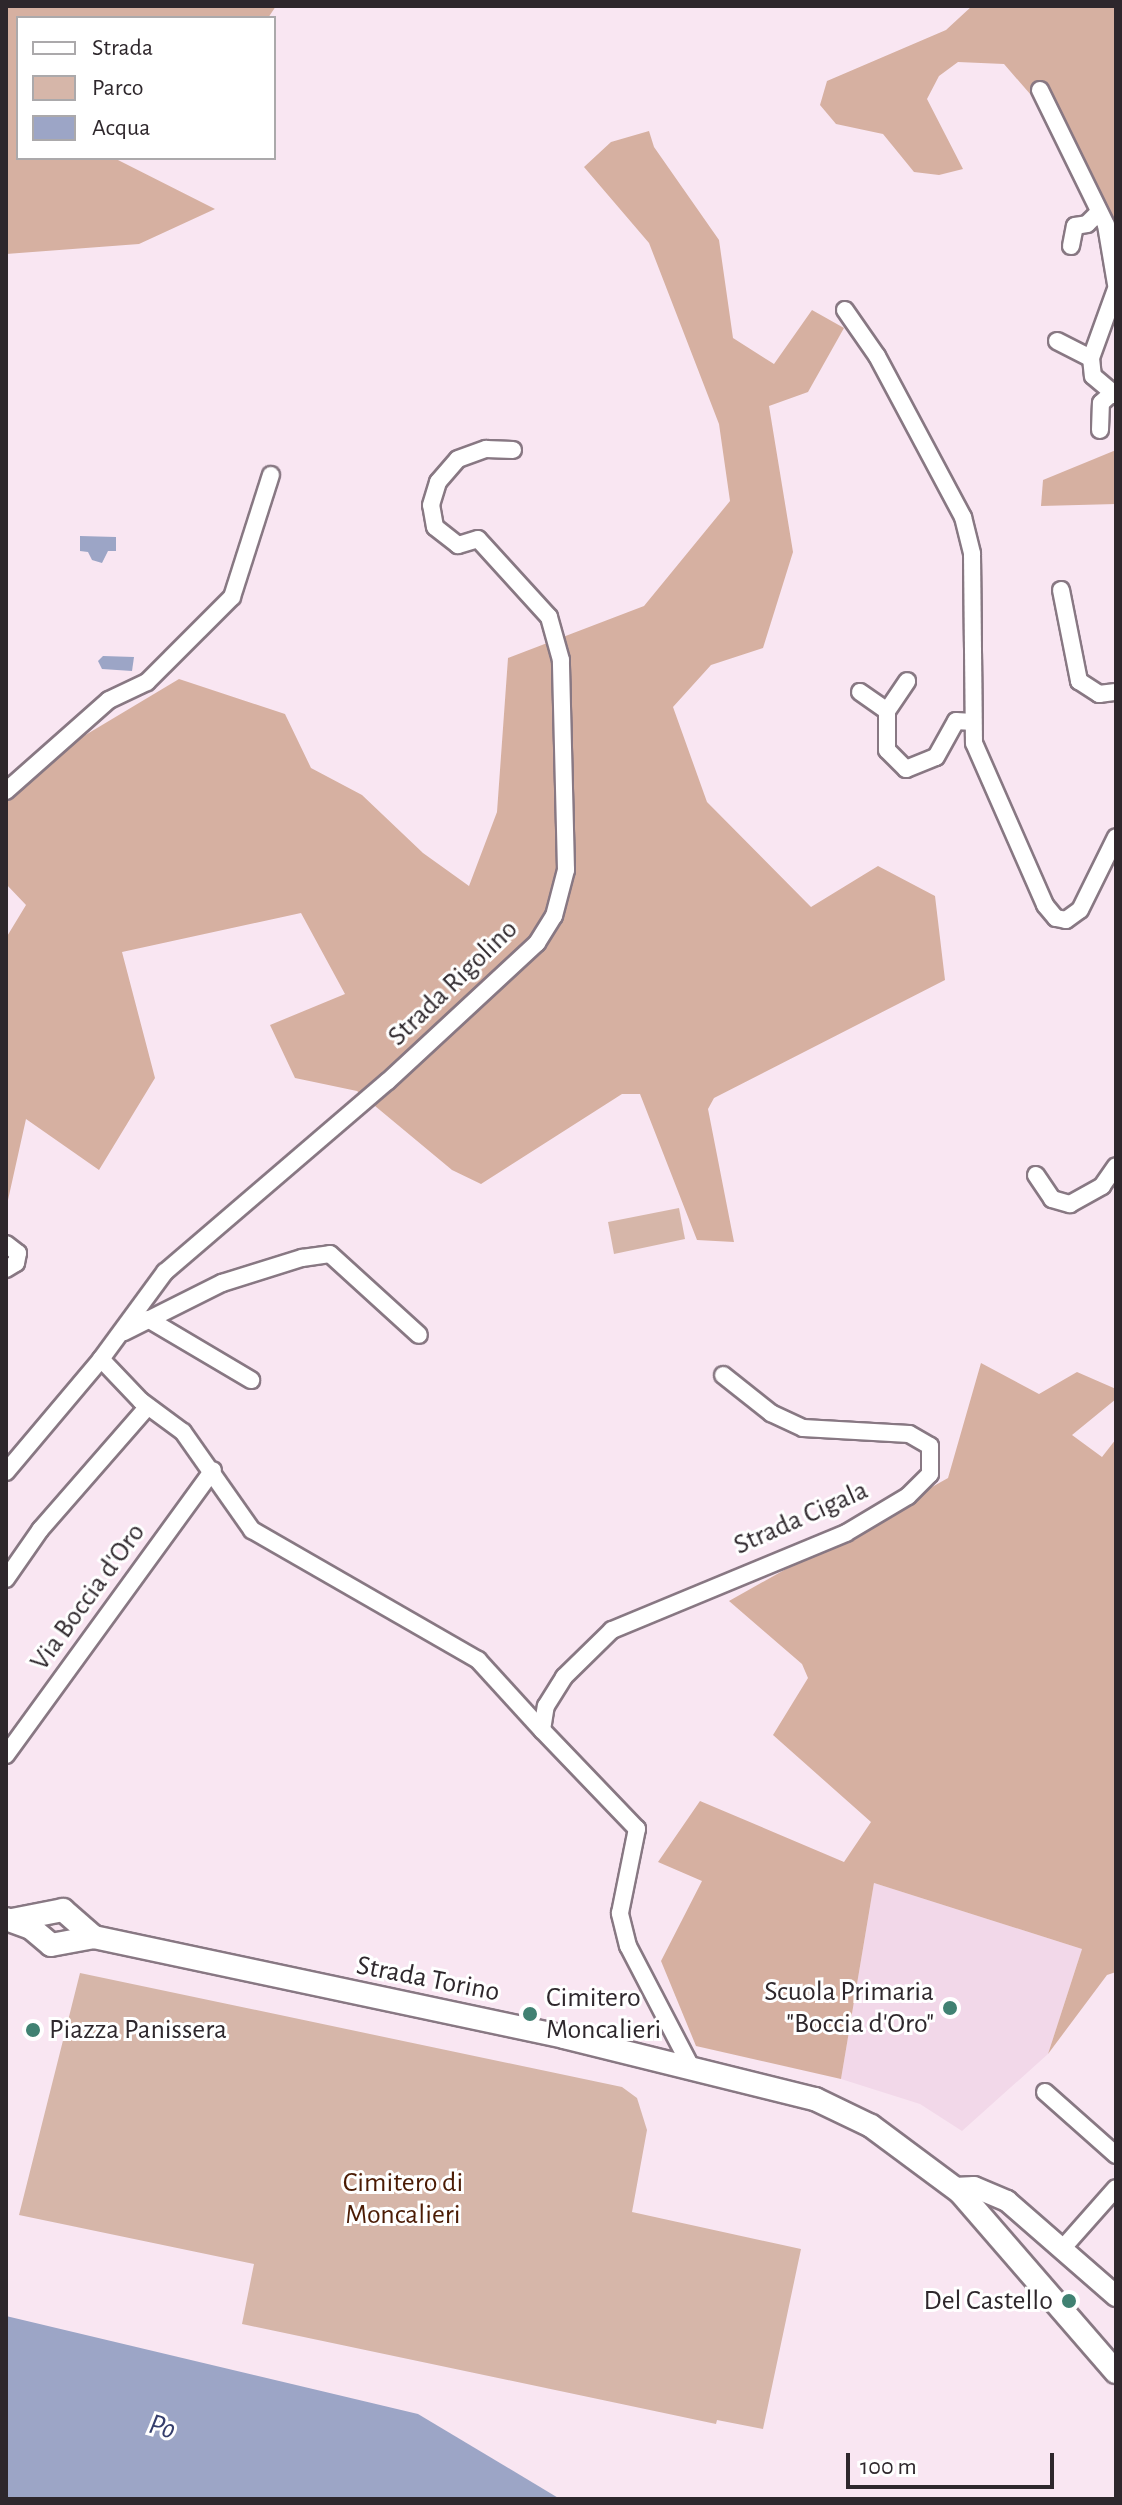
<!DOCTYPE html>
<html>
<head>
<meta charset="utf-8">
<style>
	body { margin:0 }
	#map { position:relative; width:1122px; height:2505px; overflow:hidden; background:#f9e6f2; font-family:"Alegreya Sans",sans-serif }
	div>[style] { position:absolute }
	.built>* { inset:0; background:#f2d8e9 }
	.green>* { inset:0; background:#d6b6a9 }
	.forest>* { inset:0; background:#d6b0a1 }
	.water>* { inset:0; background:#9ca5c6 }
	.roads { filter:drop-shadow(2px 0 #887883) drop-shadow(-2px 0 #887883) drop-shadow(0 2px #887883) drop-shadow(0 -2px #887883) }
	.minor>* { height:16px; margin:-8px; padding:0 8px; transform-origin:8px; border-radius:8px; background:#fff }
	.tertiary>* { height:20px; margin:-10px; padding:0 10px; transform-origin:10px; border-radius:10px; background:#fff }
	.secondary>* { height:22px; margin:-11px; padding:0 11px; transform-origin:11px; border-radius:11px; background:#fff }
	.dots>* { width:22px; height:22px; translate:-50% -50%; box-sizing:border-box; border:4px solid #fff; border-radius:50% }
	span { translate:-50% -50%; white-space:nowrap; text-align:center; line-height:1.15; -webkit-text-stroke:6px #fff; paint-order:stroke }
	.street-label { font-size:28px; color:#2e272c }
	.poi-label { font-size:28px; color:#2e272c }
	.right { translate:-100% -50%; text-align:right }
	.left { translate:0 -50%; text-align:left }
	.park-label { font-size:28px; color:#4b1b04 }
	.water-label { font-size:30px; color:#353e6c; font-style:italic }
	.frame { position:absolute; inset:0; border:8px solid #2e272c; pointer-events:none }
	.legend { position:absolute; left:16px; top:16px; width:260px; height:144px; box-sizing:border-box; background:#fff; border:2px solid #aba9ab; margin:0; padding:10px 14px; list-style:none; font-size:24px; color:#2e272c }
	.legend li { display:flex; align-items:center; gap:16px; height:40px }
	.legend b { width:40px; border:2px solid #aba9ab }
	.scale { position:absolute; left:846px; top:2453px; width:208px; height:36px; box-sizing:border-box; border:4px solid #2e272c; border-top:0; padding-left:10px; font-size:24px; line-height:28px; white-space:nowrap; color:#2e272c; -webkit-text-stroke:6px #fff; paint-order:stroke }
</style>
</head>
<body>
<div id="map">
	<div class="built">
		<div style="clip-path:polygon(874px 1883px,1082px 1949px,1048px 2054px,962px 2131px,920px 2104px,841px 2079px)"></div>
	</div>
	<div class="green">
		<div style="clip-path:polygon(679px 1208px,685px 1239px,614px 1254px,608px 1222px)"></div>
		<div style="clip-path:polygon(80px 1973px,622px 2087px,637px 2098px,647px 2130px,632px 2212px,801px 2249px,763px 2429px,717px 2420px,716px 2424px,242px 2324px,254px 2264px,19px 2215px)"></div>
	</div>
	<div class="forest">
		<div style="clip-path:polygon(6px 6px,276px 6px,268px 18px,18px 18px,18px 158px,114px 158px,215px 209px,139px 244px,6px 254px)"></div>
		<div style="clip-path:polygon(972px 6px,1116px 6px,1116px 243px,1050px 117px,1004px 64px,958px 62px,939px 76px,927px 99px,963px 169px,939px 175px,914px 172px,883px 134px,836px 124px,820px 105px,827px 81px,946px 30px)"></div>
		<div style="clip-path:polygon(649px 131px,654px 147px,719px 240px,733px 338px,774px 364px,812px 310px,844px 328px,808px 392px,769px 406px,793px 552px,763px 648px,711px 665px,673px 707px,707px 802px,811px 907px,878px 866px,935px 896px,945px 980px,714px 1098px,708px 1109px,734px 1242px,697px 1240px,640px 1094px,622px 1094px,481px 1184px,452px 1170px,357px 1091px,295px 1078px,270px 1025px,345px 994px,301px 913px,122px 952px,155px 1078px,99px 1170px,26px 1119px,6px 1209px,6px 938px,26px 905px,6px 884px,6px 800px,57px 752px,179px 679px,285px 714px,311px 768px,362px 795px,423px 853px,469px 886px,497px 812px,508px 658px,644px 606px,730px 501px,719px 424px,649px 243px,584px 167px,611px 142px)"></div>
		<div style="clip-path:polygon(1116px 450px,1116px 504px,1041px 506px,1043px 480px)"></div>
		<div style="clip-path:polygon(981px 1363px,1039px 1394px,1077px 1372px,1116px 1389px,1116px 1399px,1072px 1435px,1102px 1457px,1116px 1439px,1116px 1972px,1107px 1975px,1048px 2054px,1082px 1949px,874px 1883px,841px 2079px,696px 2046px,661px 1961px,702px 1881px,658px 1862px,700px 1801px,844px 1862px,871px 1822px,773px 1735px,808px 1678px,802px 1664px,729px 1601px,948px 1478px)"></div>
	</div>
	<div class="water">
		<div style="clip-path:polygon(80px 536px,116px 537px,116px 551px,108px 551px,102px 563px,92px 560px,88px 552px,80px 551px)"></div>
		<div style="clip-path:polygon(103px 656px,134px 657px,132px 671px,102px 669px,98px 661px)"></div>
		<div style="clip-path:polygon(6px 2316px,418px 2414px,560px 2499px,6px 2499px)"></div>
	</div>
	<div class="roads">
		<div class="minor">
			<div style="left:1040px;top:90px;width:150px;rotate:63.9deg"></div>
			<div style="left:1106px;top:225px;width:60px;rotate:80.4deg"></div>
			<div style="left:1071px;top:246px;width:20px;rotate:-79deg"></div>
			<div style="left:1075px;top:226px;width:12px;rotate:-9deg"></div>
			<div style="left:1087px;top:224px;width:17px;rotate:-45deg"></div>
			<div style="left:1116px;top:289px;width:73px;rotate:109.9deg"></div>
			<div style="left:1091px;top:358px;width:18px;rotate:84deg"></div>
			<div style="left:1093px;top:376px;width:30px;rotate:40deg"></div>
			<div style="left:845px;top:310px;width:56px;rotate:55.2deg"></div>
			<div style="left:877px;top:356px;width:183px;rotate:61.9deg"></div>
			<div style="left:963px;top:517px;width:38px;rotate:76deg"></div>
			<div style="left:972px;top:554px;width:189px;rotate:89.4deg"></div>
			<div style="left:974px;top:743px;width:177px;rotate:66.3deg"></div>
			<div style="left:1045px;top:905px;width:17px;rotate:50deg"></div>
			<div style="left:1056px;top:918px;width:10px;rotate:11deg"></div>
			<div style="left:1066px;top:920px;width:17px;rotate:-36deg"></div>
			<div style="left:1080px;top:910px;width:81px;rotate:-63.7deg"></div>
			<div style="left:1057px;top:341px;width:38px;rotate:27deg"></div>
			<div style="left:1100px;top:430px;width:27px;rotate:-88deg"></div>
			<div style="left:1101px;top:403px;width:12px;rotate:-42deg"></div>
			<div style="left:1061px;top:590px;width:93px;rotate:78.8deg"></div>
			<div style="left:1079px;top:681px;width:24px;rotate:33deg"></div>
			<div style="left:1099px;top:694px;width:17px;rotate:-7deg"></div>
			<div style="left:860px;top:692px;width:33px;rotate:35deg"></div>
			<div style="left:887px;top:711px;width:39px;rotate:90deg"></div>
			<div style="left:887px;top:750px;width:27px;rotate:45deg"></div>
			<div style="left:906px;top:769px;width:32px;rotate:-22deg"></div>
			<div style="left:936px;top:757px;width:41px;rotate:-60.9deg"></div>
			<div style="left:956px;top:721px;width:17px;rotate:3deg"></div>
			<div style="left:887px;top:711px;width:36px;rotate:-56deg"></div>
			<div style="left:6px;top:791px;width:137px;rotate:-41.5deg"></div>
			<div style="left:109px;top:700px;width:42px;rotate:-25.3deg"></div>
			<div style="left:147px;top:682px;width:120px;rotate:-45deg"></div>
			<div style="left:232px;top:597px;width:128px;rotate:-72.3deg"></div>
			<div style="left:1036px;top:1175px;width:29px;rotate:56deg"></div>
			<div style="left:1052px;top:1199px;width:19px;rotate:16deg"></div>
			<div style="left:1070px;top:1204px;width:37px;rotate:-29deg"></div>
			<div style="left:1102px;top:1186px;width:24px;rotate:-55deg"></div>
			<div style="left:6px;top:1244px;width:15px;rotate:37deg"></div>
			<div style="left:18px;top:1253px;width:10px;rotate:101deg"></div>
			<div style="left:16px;top:1263px;width:12px;rotate:149deg"></div>
			<div style="left:148px;top:1319px;width:120px;rotate:30.6deg"></div>
			<div style="left:124px;top:1332px;width:110px;rotate:-26.6deg"></div>
			<div style="left:222px;top:1283px;width:84px;rotate:-17.4deg"></div>
			<div style="left:302px;top:1258px;width:28px;rotate:-8deg"></div>
			<div style="left:330px;top:1254px;width:120px;rotate:42.3deg"></div>
			<div style="left:101px;top:1359px;width:58px;rotate:46.4deg"></div>
			<div style="left:141px;top:1401px;width:52px;rotate:36.4deg"></div>
			<div style="left:183px;top:1432px;width:120px;rotate:54.9deg"></div>
			<div style="left:252px;top:1530px;width:261px;rotate:29.9deg"></div>
			<div style="left:478px;top:1660px;width:95px;rotate:47.6deg"></div>
			<div style="left:6px;top:1472px;width:148px;rotate:-49.9deg"></div>
			<div style="left:101px;top:1359px;width:108px;rotate:-53.7deg"></div>
			<div style="left:165px;top:1272px;width:292px;rotate:-40.6deg"></div>
			<div style="left:387px;top:1082px;width:205px;rotate:-42.8deg"></div>
			<div style="left:537px;top:943px;width:32px;rotate:-58deg"></div>
			<div style="left:554px;top:916px;width:48px;rotate:-75.4deg"></div>
			<div style="left:566px;top:870px;width:210px;rotate:-91.4deg"></div>
			<div style="left:561px;top:660px;width:45px;rotate:-105.6deg"></div>
			<div style="left:549px;top:617px;width:105px;rotate:-132.3deg"></div>
			<div style="left:478px;top:539px;width:21px;rotate:163deg"></div>
			<div style="left:458px;top:545px;width:29px;rotate:-142deg"></div>
			<div style="left:435px;top:527px;width:22px;rotate:-100deg"></div>
			<div style="left:431px;top:505px;width:24px;rotate:-73deg"></div>
			<div style="left:438px;top:482px;width:30px;rotate:-49deg"></div>
			<div style="left:458px;top:459px;width:30px;rotate:-20deg"></div>
			<div style="left:486px;top:449px;width:27px;rotate:2deg"></div>
			<div style="left:6px;top:1579px;width:60px;rotate:-55.2deg"></div>
			<div style="left:40px;top:1530px;width:164px;rotate:-48.9deg"></div>
			<div style="left:6px;top:1755px;width:352px;rotate:-54deg"></div>
			<div style="left:690px;top:2065px;width:134px;rotate:-117.5deg"></div>
			<div style="left:628px;top:1946px;width:34px;rotate:-104deg"></div>
			<div style="left:620px;top:1913px;width:86px;rotate:-78.6deg"></div>
			<div style="left:637px;top:1829px;width:137px;rotate:-133.8deg"></div>
			<div style="left:542px;top:1730px;width:24px;rotate:-81deg"></div>
			<div style="left:546px;top:1706px;width:34px;rotate:-58deg"></div>
			<div style="left:564px;top:1677px;width:67px;rotate:-44.4deg"></div>
			<div style="left:612px;top:1630px;width:253px;rotate:-22.5deg"></div>
			<div style="left:846px;top:1533px;width:72px;rotate:-30.8deg"></div>
			<div style="left:908px;top:1496px;width:31px;rotate:-45deg"></div>
			<div style="left:930px;top:1474px;width:28px;rotate:-90deg"></div>
			<div style="left:930px;top:1446px;width:24px;rotate:-150deg"></div>
			<div style="left:909px;top:1434px;width:106px;rotate:-176.8deg"></div>
			<div style="left:803px;top:1428px;width:35px;rotate:-155deg"></div>
			<div style="left:771px;top:1413px;width:61px;rotate:-141.6deg"></div>
			<div style="left:1045px;top:2092px;width:95px;rotate:41.6deg"></div>
			<div style="left:1062px;top:2249px;width:81px;rotate:-48.5deg"></div>
		</div>
		<div class="tertiary">
			<div style="left:955px;top:2188px;width:19px;rotate:-3deg"></div>
			<div style="left:974px;top:2187px;width:36px;rotate:23deg"></div>
			<div style="left:1007px;top:2201px;width:145px;rotate:41.1deg"></div>
		</div>
		<div class="secondary">
			<div style="left:6px;top:1919px;width:27px;rotate:20deg"></div>
			<div style="left:31px;top:1928px;width:26px;rotate:40deg"></div>
			<div style="left:51px;top:1945px;width:44px;rotate:-10.5deg"></div>
			<div style="left:94px;top:1937px;width:481px;rotate:12deg"></div>
			<div style="left:564px;top:2037px;width:259px;rotate:13.9deg"></div>
			<div style="left:815px;top:2099px;width:62px;rotate:25.7deg"></div>
			<div style="left:871px;top:2126px;width:111px;rotate:36.6deg"></div>
			<div style="left:960px;top:2192px;width:238px;rotate:49.1deg"></div>
			<div style="left:12px;top:1920px;width:52px;rotate:-11.1deg"></div>
			<div style="left:63px;top:1910px;width:41px;rotate:41.1deg"></div>
		</div>
	</div>
	<div class="dots">
		<div style="left:950px;top:2008px;background:#408172"></div>
		<div style="left:530px;top:2014px;background:#408172"></div>
		<div style="left:33px;top:2030px;background:#408172"></div>
		<div style="left:1069px;top:2301px;background:#408172"></div>
	</div>
	<div class="street-label">
		<span style="left:453px;top:983px;rotate:-44deg">Strada Rigolino</span>
		<span style="left:801px;top:1518px;rotate:-24deg">Strada Cigala</span>
		<span style="left:88px;top:1597px;rotate:-54deg">Via Boccia d'Oro</span>
		<span style="left:428px;top:1979px;rotate:11deg">Strada Torino</span>
	</div>
	<div class="poi-label">
		<span class="right" style="left:934px;top:2008px">Scuola Primaria<br>"Boccia d'Oro"</span>
		<span class="left" style="left:546px;top:2014px">Cimitero<br>Moncalieri</span>
		<span class="left" style="left:49px;top:2030px">Piazza Panissera</span>
		<span class="right" style="left:1053px;top:2301px">Del Castello</span>
	</div>
	<div class="park-label">
		<span style="left:403px;top:2199px">Cimitero di<br>Moncalieri</span>
	</div>
	<div class="water-label">
		<span style="left:162px;top:2427px;rotate:15deg">Po</span>
	</div>
	<div class="frame"></div>
	<ul class="legend">
	<li><b style="height:10px;background:#fff"></b>Strada</li>
	<li><b style="height:22px;background:#d6b6a9"></b>Parco</li>
	<li><b style="height:22px;background:#9ca5c6"></b>Acqua</li>
	</ul>
	<div class="scale">100 m</div>
</div>
</body>
</html>
